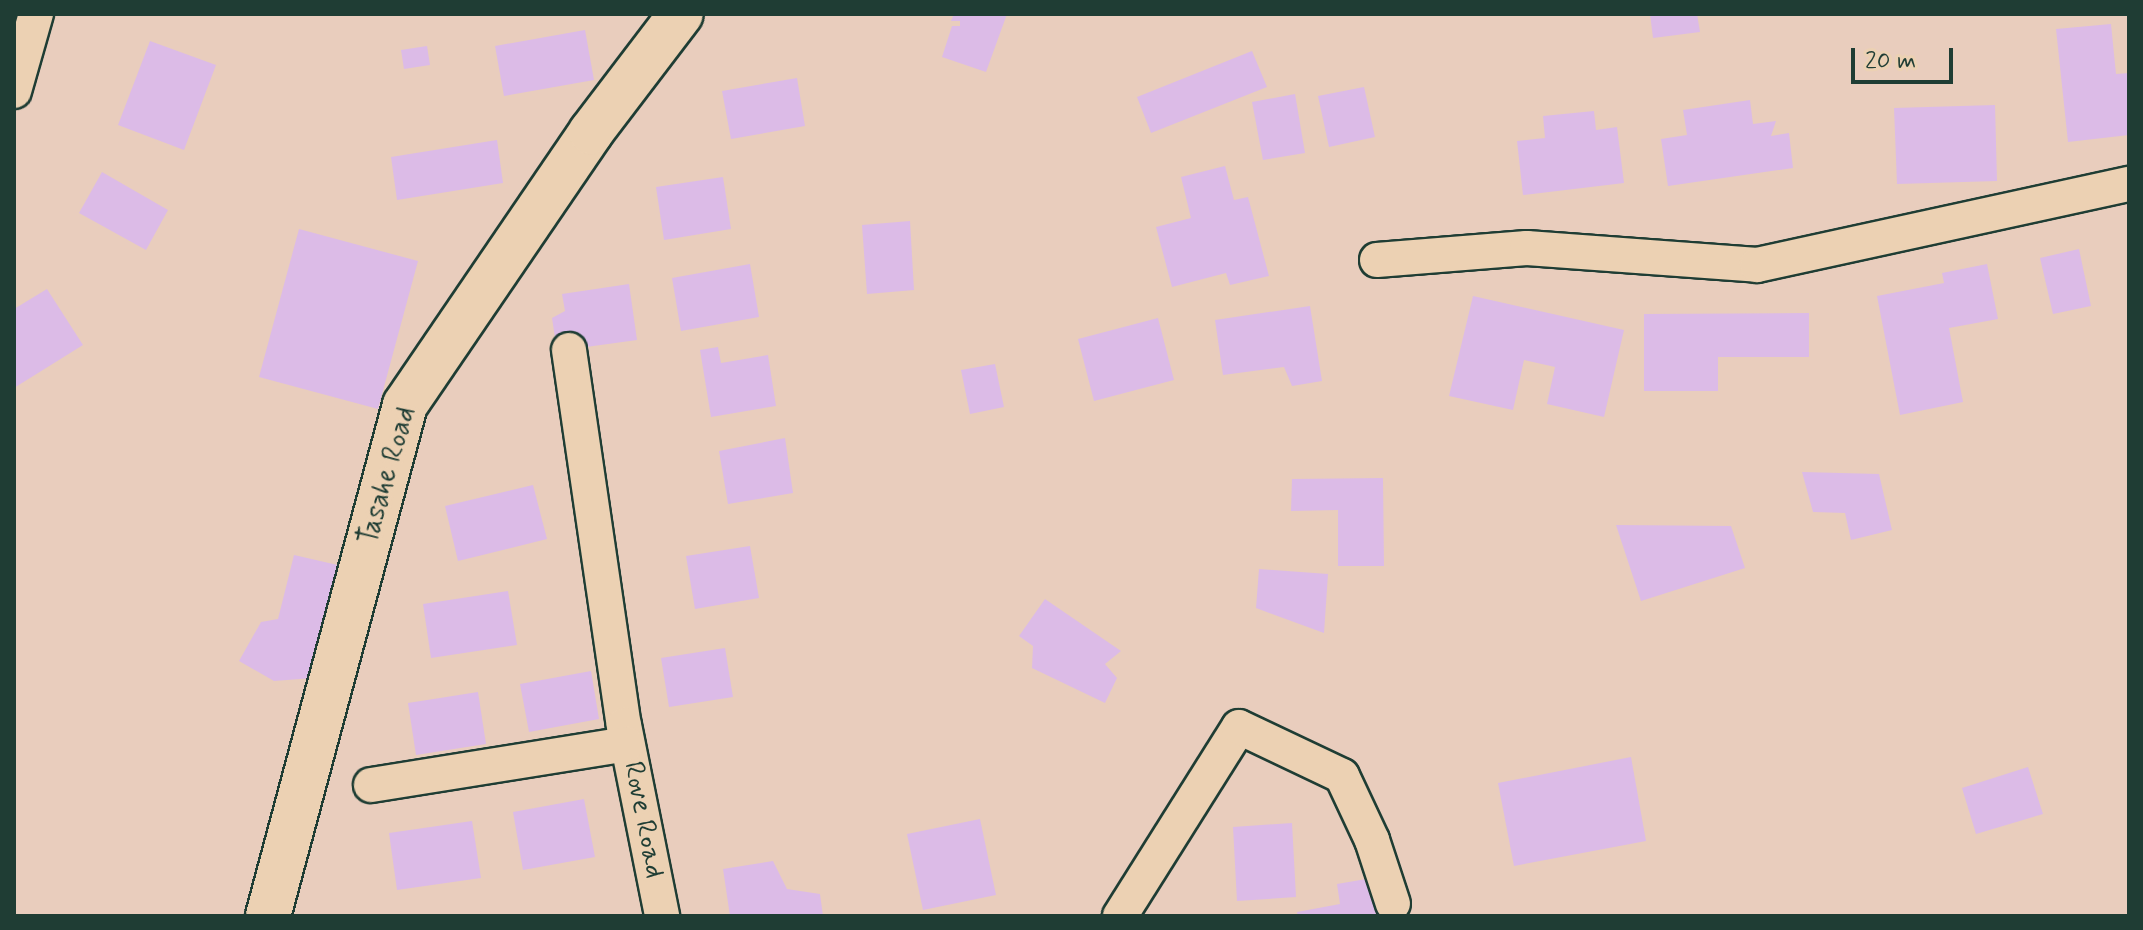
<!DOCTYPE html>
<html>
<head>
<meta charset="utf-8">
<style>
	body { margin:0 }
	#map { position:relative; width:2143px; height:930px; overflow:hidden; background:#e9cdbd; font-family:Mynerve,sans-serif }
	div>[style] { position:absolute }
	.building>* { inset:0; background:#dcbbe7 }
	.roads { filter:drop-shadow(2px 0 #1f3d34) drop-shadow(-2px 0 #1f3d34) drop-shadow(0 2px #1f3d34) drop-shadow(0 -2px #1f3d34) }
	.street>* { height:34px; margin:-17px; padding:0 17px; transform-origin:17px; border-radius:17px; background:#ecd1b3 }
	.secondary>* { height:44px; margin:-22px; padding:0 22px; transform-origin:22px; border-radius:22px; background:#ecd1b3 }
	span { translate:-50% -50%; white-space:nowrap; text-align:center; line-height:1.15; -webkit-text-stroke:8px #ecd1b3; paint-order:stroke }
	.street-label { font-size:28px; color:#1f3d34 }
	.frame { position:absolute; inset:0; border:16px solid #1f3d34; pointer-events:none }
	.scale { position:absolute; left:1851px; top:48px; width:102px; height:36px; box-sizing:border-box; border:4px solid #1f3d34; border-top:0; padding-left:10px; font-size:24px; line-height:28px; white-space:nowrap; color:#1f3d34; -webkit-text-stroke:6px #ecd1b3; paint-order:stroke }
</style>
</head>
<body>
<div id="map">
	<div class="building">
		<div style="clip-path:polygon(954px 14px,1007px 14px,986px 72px,942px 57px,952px 26px,960px 26px,960px 21px,951px 21px)"></div>
		<div style="clip-path:polygon(1650px 14px,1697px 14px,1700px 32px,1653px 38px)"></div>
		<div style="clip-path:polygon(2111px 24px,2116px 74px,2129px 73px,2129px 135px,2068px 142px,2056px 29px)"></div>
		<div style="clip-path:polygon(585px 30px,594px 80px,504px 96px,495px 46px)"></div>
		<div style="clip-path:polygon(150px 41px,216px 65px,184px 150px,118px 125px)"></div>
		<div style="clip-path:polygon(427px 46px,430px 65px,404px 69px,401px 50px)"></div>
		<div style="clip-path:polygon(1252px 51px,1267px 87px,1151px 133px,1137px 97px)"></div>
		<div style="clip-path:polygon(797px 78px,805px 126px,731px 139px,722px 91px)"></div>
		<div style="clip-path:polygon(1364px 87px,1375px 137px,1329px 147px,1318px 96px)"></div>
		<div style="clip-path:polygon(1295px 94px,1305px 153px,1263px 160px,1252px 102px)"></div>
		<div style="clip-path:polygon(1750px 100px,1753px 124px,1776px 121px,1771px 136px,1789px 133px,1793px 168px,1668px 186px,1661px 139px,1687px 135px,1683px 110px)"></div>
		<div style="clip-path:polygon(1995px 105px,1997px 181px,1897px 184px,1894px 108px)"></div>
		<div style="clip-path:polygon(1594px 111px,1596px 130px,1617px 127px,1624px 183px,1523px 195px,1517px 141px,1545px 138px,1543px 116px)"></div>
		<div style="clip-path:polygon(497px 140px,503px 183px,397px 200px,391px 157px)"></div>
		<div style="clip-path:polygon(1225px 166px,1234px 200px,1248px 197px,1269px 276px,1230px 285px,1226px 273px,1172px 287px,1156px 227px,1191px 218px,1181px 177px)"></div>
		<div style="clip-path:polygon(102px 172px,168px 210px,146px 250px,79px 213px)"></div>
		<div style="clip-path:polygon(723px 177px,731px 229px,664px 240px,656px 187px)"></div>
		<div style="clip-path:polygon(910px 221px,914px 290px,867px 294px,862px 225px)"></div>
		<div style="clip-path:polygon(299px 229px,418px 261px,378px 409px,259px 377px)"></div>
		<div style="clip-path:polygon(2079px 249px,2091px 306px,2053px 314px,2040px 258px)"></div>
		<div style="clip-path:polygon(750px 264px,759px 317px,681px 331px,672px 278px)"></div>
		<div style="clip-path:polygon(1987px 264px,1998px 319px,1949px 328px,1963px 402px,1900px 415px,1877px 296px,1944px 283px,1942px 273px)"></div>
		<div style="clip-path:polygon(629px 284px,637px 340px,557px 351px,552px 318px,565px 311px,562px 294px)"></div>
		<div style="clip-path:polygon(47px 289px,83px 345px,14px 388px,14px 309px)"></div>
		<div style="clip-path:polygon(1473px 296px,1624px 330px,1604px 417px,1547px 404px,1555px 367px,1524px 360px,1513px 410px,1449px 396px)"></div>
		<div style="clip-path:polygon(1310px 306px,1322px 381px,1292px 386px,1284px 367px,1223px 375px,1215px 320px)"></div>
		<div style="clip-path:polygon(1809px 313px,1809px 357px,1718px 357px,1718px 391px,1644px 391px,1644px 314px)"></div>
		<div style="clip-path:polygon(1158px 318px,1174px 380px,1094px 401px,1078px 339px)"></div>
		<div style="clip-path:polygon(718px 347px,721px 363px,768px 355px,776px 406px,711px 417px,700px 350px)"></div>
		<div style="clip-path:polygon(995px 364px,1004px 407px,970px 414px,961px 370px)"></div>
		<div style="clip-path:polygon(785px 438px,793px 493px,728px 504px,719px 451px)"></div>
		<div style="clip-path:polygon(1802px 472px,1879px 474px,1892px 530px,1851px 540px,1845px 513px,1813px 512px)"></div>
		<div style="clip-path:polygon(1383px 478px,1384px 566px,1338px 566px,1338px 510px,1291px 511px,1292px 479px)"></div>
		<div style="clip-path:polygon(533px 485px,547px 539px,458px 561px,445px 506px)"></div>
		<div style="clip-path:polygon(1616px 525px,1731px 526px,1745px 568px,1641px 601px)"></div>
		<div style="clip-path:polygon(750px 546px,759px 598px,695px 609px,686px 556px)"></div>
		<div style="clip-path:polygon(294px 555px,342px 566px,313px 678px,274px 681px,239px 661px,261px 622px,278px 619px)"></div>
		<div style="clip-path:polygon(1259px 569px,1328px 574px,1324px 633px,1256px 608px)"></div>
		<div style="clip-path:polygon(508px 591px,517px 645px,431px 658px,423px 604px)"></div>
		<div style="clip-path:polygon(1045px 599px,1121px 651px,1105px 664px,1117px 678px,1105px 703px,1032px 668px,1033px 646px,1019px 636px)"></div>
		<div style="clip-path:polygon(725px 648px,733px 697px,669px 707px,661px 658px)"></div>
		<div style="clip-path:polygon(591px 671px,599px 719px,529px 732px,520px 684px)"></div>
		<div style="clip-path:polygon(478px 692px,486px 744px,416px 755px,408px 703px)"></div>
		<div style="clip-path:polygon(1631px 757px,1646px 841px,1514px 866px,1498px 783px)"></div>
		<div style="clip-path:polygon(2028px 767px,2043px 814px,1976px 834px,1962px 788px)"></div>
		<div style="clip-path:polygon(584px 799px,595px 857px,523px 870px,513px 812px)"></div>
		<div style="clip-path:polygon(980px 819px,996px 895px,923px 910px,907px 834px)"></div>
		<div style="clip-path:polygon(472px 821px,481px 878px,397px 890px,389px 833px)"></div>
		<div style="clip-path:polygon(1292px 823px,1296px 897px,1237px 901px,1233px 827px)"></div>
		<div style="clip-path:polygon(773px 861px,787px 889px,820px 894px,823px 916px,730px 916px,723px 869px)"></div>
		<div style="clip-path:polygon(1378px 877px,1385px 916px,1298px 916px,1297px 912px,1340px 904px,1337px 884px)"></div>
	</div>
	<div class="roads">
		<div class="street">
			<div style="left:14px;top:91px;width:80px;rotate:-74.1deg"></div>
			<div style="left:1377px;top:260px;width:150px;rotate:-4.6deg"></div>
			<div style="left:1527px;top:248px;width:231px;rotate:4.2deg"></div>
			<div style="left:1757px;top:265px;width:381px;rotate:-12.3deg"></div>
			<div style="left:569px;top:350px;width:379px;rotate:81.7deg"></div>
			<div style="left:624px;top:725px;width:195px;rotate:78.7deg"></div>
			<div style="left:371px;top:785px;width:259px;rotate:-9.1deg"></div>
			<div style="left:1120px;top:916px;width:223px;rotate:-57.8deg"></div>
			<div style="left:1239px;top:727px;width:114px;rotate:25.4deg"></div>
			<div style="left:1342px;top:776px;width:71px;rotate:64.9deg"></div>
			<div style="left:1372px;top:840px;width:67px;rotate:71.8deg"></div>
		</div>
		<div class="secondary">
			<div style="left:268px;top:916px;width:529px;rotate:-74.99deg"></div>
			<div style="left:405px;top:405px;width:330px;rotate:-55.7deg"></div>
			<div style="left:591px;top:132px;width:148px;rotate:-52.7deg"></div>
		</div>
	</div>
	<div class="street-label">
		<span style="left:388px;top:476px;rotate:-74deg">Tasahe Road</span>
		<span style="left:643px;top:820px;rotate:79deg">Rove Road</span>
	</div>
	<div class="frame"></div>
	<div class="scale">20 m</div>
</div>
</body>
</html>
